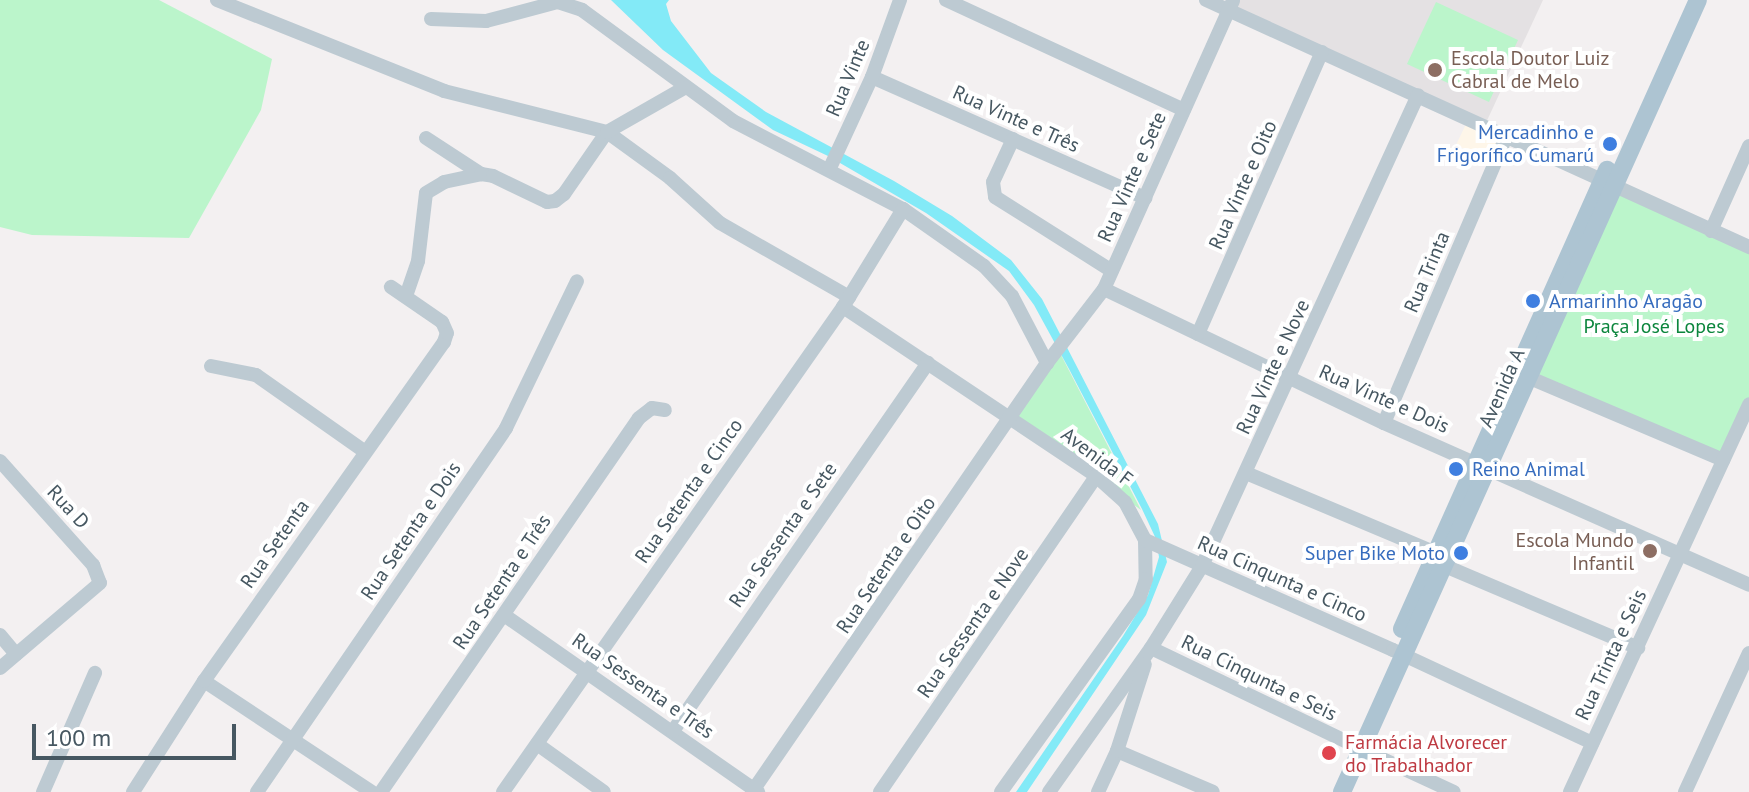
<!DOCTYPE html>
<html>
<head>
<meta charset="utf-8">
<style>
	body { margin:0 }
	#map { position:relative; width:1749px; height:792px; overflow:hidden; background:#f3f0f1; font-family:"PT Sans",sans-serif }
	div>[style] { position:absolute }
	.commercial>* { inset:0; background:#fef6e9 }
	.education>* { inset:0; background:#e4e1e3 }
	.green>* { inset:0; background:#bbf5cb }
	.water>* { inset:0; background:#83eaf7 }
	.minor>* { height:14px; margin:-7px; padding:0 7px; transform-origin:7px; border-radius:7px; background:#bdcad2 }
	.major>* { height:18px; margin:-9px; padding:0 9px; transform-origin:9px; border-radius:9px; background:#adc4d2 }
	.dots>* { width:22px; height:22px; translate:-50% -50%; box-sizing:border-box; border:4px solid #fff; border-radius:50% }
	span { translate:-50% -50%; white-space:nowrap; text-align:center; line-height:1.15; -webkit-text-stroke:8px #fff; paint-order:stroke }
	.education-label { font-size:20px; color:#785e54 }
	.left { translate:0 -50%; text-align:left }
	.right { translate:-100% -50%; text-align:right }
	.street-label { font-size:20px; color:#465761 }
	.shop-label { font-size:20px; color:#366cbe }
	.park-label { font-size:20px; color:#0c863d }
	.health-label { font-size:20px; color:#be3a42 }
	.scale { position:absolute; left:32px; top:724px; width:204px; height:36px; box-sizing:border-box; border:4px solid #465761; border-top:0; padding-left:10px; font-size:24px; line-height:28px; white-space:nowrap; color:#465761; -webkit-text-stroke:6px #fff; paint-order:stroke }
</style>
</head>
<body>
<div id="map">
	<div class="commercial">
		<div style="clip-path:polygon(1467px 122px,1506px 139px,1493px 162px,1456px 145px)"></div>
	</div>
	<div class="education">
		<div style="clip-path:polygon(1239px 0,1543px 0,1484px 127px,1233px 13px)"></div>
	</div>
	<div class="green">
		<div style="clip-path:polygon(0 0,159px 0,272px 59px,261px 110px,189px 238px,32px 235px,0 227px)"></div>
		<div style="clip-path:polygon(1436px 2px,1518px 40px,1489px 102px,1407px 64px)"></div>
		<div style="clip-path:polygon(1613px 187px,1749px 246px,1749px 399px,1721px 461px,1529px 374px)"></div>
		<div style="clip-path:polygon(1060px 353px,1141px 510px,1014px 417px)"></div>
	</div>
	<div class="water">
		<div style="clip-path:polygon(611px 0,669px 0,666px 4px,671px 21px,711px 73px,766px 112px,894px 181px,952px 216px,1011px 260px,1042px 299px,1158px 524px,1167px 562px,1146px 615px,1027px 792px,1016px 792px,1123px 636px,1148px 595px,1159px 557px,1156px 539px,1142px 509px,1069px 369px,1034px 305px,1009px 271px,926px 213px,828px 156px,773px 130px,663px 50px)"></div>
	</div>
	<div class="minor">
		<div style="left:217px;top:0;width:245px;rotate:21.8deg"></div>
		<div style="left:444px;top:91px;width:168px;rotate:14.1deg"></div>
		<div style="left:607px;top:132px;width:78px;rotate:36.1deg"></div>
		<div style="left:670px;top:178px;width:67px;rotate:42deg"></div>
		<div style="left:720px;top:223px;width:149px;rotate:29.8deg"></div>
		<div style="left:946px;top:0;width:262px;rotate:24.8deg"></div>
		<div style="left:1206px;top:0;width:597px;rotate:24.46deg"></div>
		<div style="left:431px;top:19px;width:55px;rotate:2.1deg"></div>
		<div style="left:486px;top:21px;width:74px;rotate:-14.8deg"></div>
		<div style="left:558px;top:2px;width:25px;rotate:18deg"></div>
		<div style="left:582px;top:10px;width:187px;rotate:36.3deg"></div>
		<div style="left:733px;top:121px;width:191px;rotate:27.4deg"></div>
		<div style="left:903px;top:209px;width:99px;rotate:35.1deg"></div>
		<div style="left:984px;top:266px;width:41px;rotate:47deg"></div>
		<div style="left:1012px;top:296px;width:76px;rotate:62.4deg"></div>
		<div style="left:872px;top:77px;width:299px;rotate:23.9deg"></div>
		<div style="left:426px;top:138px;width:66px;rotate:33.2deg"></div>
		<div style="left:1013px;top:139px;width:47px;rotate:114.9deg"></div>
		<div style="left:993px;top:182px;width:15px;rotate:82deg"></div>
		<div style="left:995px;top:197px;width:138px;rotate:32.3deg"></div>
		<div style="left:829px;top:170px;width:102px;rotate:-65.2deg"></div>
		<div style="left:872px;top:77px;width:82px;rotate:-70deg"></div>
		<div style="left:1711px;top:231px;width:93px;rotate:-65.9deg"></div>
		<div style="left:1104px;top:289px;width:310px;rotate:25.6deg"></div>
		<div style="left:1384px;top:423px;width:399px;rotate:23.9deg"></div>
		<div style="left:406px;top:296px;width:37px;rotate:-71deg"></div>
		<div style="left:418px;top:261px;width:68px;rotate:-83.3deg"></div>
		<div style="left:426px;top:193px;width:21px;rotate:-31deg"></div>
		<div style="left:444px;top:182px;width:38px;rotate:-12deg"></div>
		<div style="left:481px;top:174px;width:12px;rotate:9deg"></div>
		<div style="left:493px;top:176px;width:60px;rotate:25.7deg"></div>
		<div style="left:547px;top:202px;width:8px;rotate:-7deg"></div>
		<div style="left:555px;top:201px;width:11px;rotate:-38deg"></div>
		<div style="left:564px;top:194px;width:75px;rotate:-55.3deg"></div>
		<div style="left:607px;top:132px;width:89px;rotate:-29.7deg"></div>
		<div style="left:843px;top:307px;width:304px;rotate:33.7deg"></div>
		<div style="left:1096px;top:476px;width:39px;rotate:42deg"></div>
		<div style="left:1125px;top:502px;width:43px;rotate:62.2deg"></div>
		<div style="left:1145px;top:540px;width:39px;rotate:89deg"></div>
		<div style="left:1146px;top:579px;width:21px;rotate:109deg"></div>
		<div style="left:1139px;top:599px;width:237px;rotate:125.6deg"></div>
		<div style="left:1198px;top:334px;width:308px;rotate:-66.3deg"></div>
		<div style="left:211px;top:366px;width:46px;rotate:11.3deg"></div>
		<div style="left:256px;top:375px;width:132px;rotate:35.1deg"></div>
		<div style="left:1530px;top:378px;width:210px;rotate:23deg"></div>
		<div style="left:1384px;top:423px;width:311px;rotate:-66.9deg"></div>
		<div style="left:0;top:461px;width:140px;rotate:48.2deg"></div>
		<div style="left:93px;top:565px;width:19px;rotate:69deg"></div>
		<div style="left:100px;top:583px;width:131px;rotate:139.6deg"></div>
		<div style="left:1246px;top:473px;width:206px;rotate:22.8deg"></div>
		<div style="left:1145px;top:540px;width:271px;rotate:23.9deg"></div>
		<div style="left:1393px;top:650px;width:220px;rotate:25deg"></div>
		<div style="left:1445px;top:566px;width:210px;rotate:23deg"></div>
		<div style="left:504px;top:615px;width:310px;rotate:34.9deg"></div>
		<div style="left:0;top:635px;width:25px;rotate:50deg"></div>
		<div style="left:1151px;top:648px;width:222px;rotate:25.6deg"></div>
		<div style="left:204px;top:681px;width:201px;rotate:33.5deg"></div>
		<div style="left:673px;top:731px;width:448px;rotate:-55.3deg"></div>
		<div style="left:537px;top:744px;width:82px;rotate:35.6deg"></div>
		<div style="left:1361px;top:749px;width:102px;rotate:24.8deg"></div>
		<div style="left:1117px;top:751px;width:104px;rotate:23.1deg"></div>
		<div style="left:43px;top:792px;width:130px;rotate:-66.4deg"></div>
		<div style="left:133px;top:792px;width:132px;rotate:-57.4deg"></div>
		<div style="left:204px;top:681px;width:415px;rotate:-54.7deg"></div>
		<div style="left:444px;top:342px;width:9px;rotate:-72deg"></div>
		<div style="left:447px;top:333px;width:12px;rotate:-114deg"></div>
		<div style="left:442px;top:322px;width:62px;rotate:-145.5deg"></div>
		<div style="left:257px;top:792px;width:441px;rotate:-55.6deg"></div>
		<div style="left:506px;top:428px;width:163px;rotate:-64.2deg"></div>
		<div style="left:381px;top:792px;width:454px;rotate:-55.4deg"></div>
		<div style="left:639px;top:418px;width:16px;rotate:-38deg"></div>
		<div style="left:652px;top:408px;width:13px;rotate:9deg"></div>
		<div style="left:503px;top:792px;width:592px;rotate:-54.97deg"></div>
		<div style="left:843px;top:307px;width:115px;rotate:-58.5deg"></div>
		<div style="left:752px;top:792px;width:521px;rotate:-55.49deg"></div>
		<div style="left:1047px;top:363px;width:93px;rotate:-52.4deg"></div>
		<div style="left:1104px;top:289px;width:316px;rotate:-65.9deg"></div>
		<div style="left:880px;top:792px;width:383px;rotate:-55.6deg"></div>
		<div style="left:1049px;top:792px;width:176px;rotate:-54.7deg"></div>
		<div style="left:1151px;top:648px;width:97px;rotate:-58.1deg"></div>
		<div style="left:1202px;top:566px;width:518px;rotate:-65.36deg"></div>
		<div style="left:1098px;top:792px;width:45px;rotate:-65.1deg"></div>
		<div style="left:1117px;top:751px;width:91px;rotate:-72.2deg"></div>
		<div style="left:1570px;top:792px;width:427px;rotate:-65.2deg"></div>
		<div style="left:1685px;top:792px;width:153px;rotate:-65.3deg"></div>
	</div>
	<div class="major">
		<div style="left:1402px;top:629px;width:503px;rotate:-65.93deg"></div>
		<div style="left:1342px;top:792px;width:868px;rotate:-65.8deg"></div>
	</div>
	<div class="dots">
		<div style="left:1435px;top:70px;background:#8d6e63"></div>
		<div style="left:1610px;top:144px;background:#3f7fe0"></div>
		<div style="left:1533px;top:301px;background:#3f7fe0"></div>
		<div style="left:1456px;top:469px;background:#3f7fe0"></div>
		<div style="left:1650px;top:551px;background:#8d6e63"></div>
		<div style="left:1461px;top:553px;background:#3f7fe0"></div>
		<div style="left:1329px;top:753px;background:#e0444e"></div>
	</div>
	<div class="education-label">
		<span class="left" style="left:1451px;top:70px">Escola Doutor Luiz<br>Cabral de Melo</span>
		<span class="right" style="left:1634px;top:552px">Escola Mundo<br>Infantil</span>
	</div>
	<div class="street-label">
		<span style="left:848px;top:78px;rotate:-67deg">Rua Vinte</span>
		<span style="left:1016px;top:119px;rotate:24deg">Rua Vinte e Três</span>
		<span style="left:1132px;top:177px;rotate:-66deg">Rua Vinte e Sete</span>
		<span style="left:1243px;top:185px;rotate:-66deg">Rua Vinte e Oito</span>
		<span style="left:1427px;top:272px;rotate:-67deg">Rua Trinta</span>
		<span style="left:1273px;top:367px;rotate:-65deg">Rua Vinte e Nove</span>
		<span style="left:1502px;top:388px;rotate:-66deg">Avenida A</span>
		<span style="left:1384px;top:399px;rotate:24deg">Rua Vinte e Dois</span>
		<span style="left:1097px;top:457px;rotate:37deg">Avenida F</span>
		<span style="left:689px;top:491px;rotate:-55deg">Rua Setenta e Cinco</span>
		<span style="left:68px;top:507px;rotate:47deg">Rua D</span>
		<span style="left:411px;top:531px;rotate:-56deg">Rua Setenta e Dois</span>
		<span style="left:783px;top:535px;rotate:-55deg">Rua Sessenta e Sete</span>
		<span style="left:275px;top:544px;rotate:-55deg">Rua Setenta</span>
		<span style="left:886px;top:565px;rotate:-56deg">Rua Setenta e Oito</span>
		<span style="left:1282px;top:579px;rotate:24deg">Rua Cinqunta e Cinco</span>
		<span style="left:502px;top:582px;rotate:-56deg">Rua Setenta e Três</span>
		<span style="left:973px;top:623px;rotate:-55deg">Rua Sessenta e Nove</span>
		<span style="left:1611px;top:655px;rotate:-65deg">Rua Trinta e Seis</span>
		<span style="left:1259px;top:678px;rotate:26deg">Rua Cinqunta e Seis</span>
		<span style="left:643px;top:686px;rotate:35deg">Rua Sessenta e Três</span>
	</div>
	<div class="shop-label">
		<span class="right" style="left:1594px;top:144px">Mercadinho e<br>Frigorífico Cumarú</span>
		<span class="left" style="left:1549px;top:301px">Armarinho Aragão</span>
		<span class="left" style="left:1472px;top:469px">Reino Animal</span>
		<span class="right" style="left:1445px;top:553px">Super Bike Moto</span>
	</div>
	<div class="park-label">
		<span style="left:1654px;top:326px">Praça José Lopes</span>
	</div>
	<div class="health-label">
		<span class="left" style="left:1345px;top:754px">Farmácia Alvorecer<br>do Trabalhador</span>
	</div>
	<div class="scale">100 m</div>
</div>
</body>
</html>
